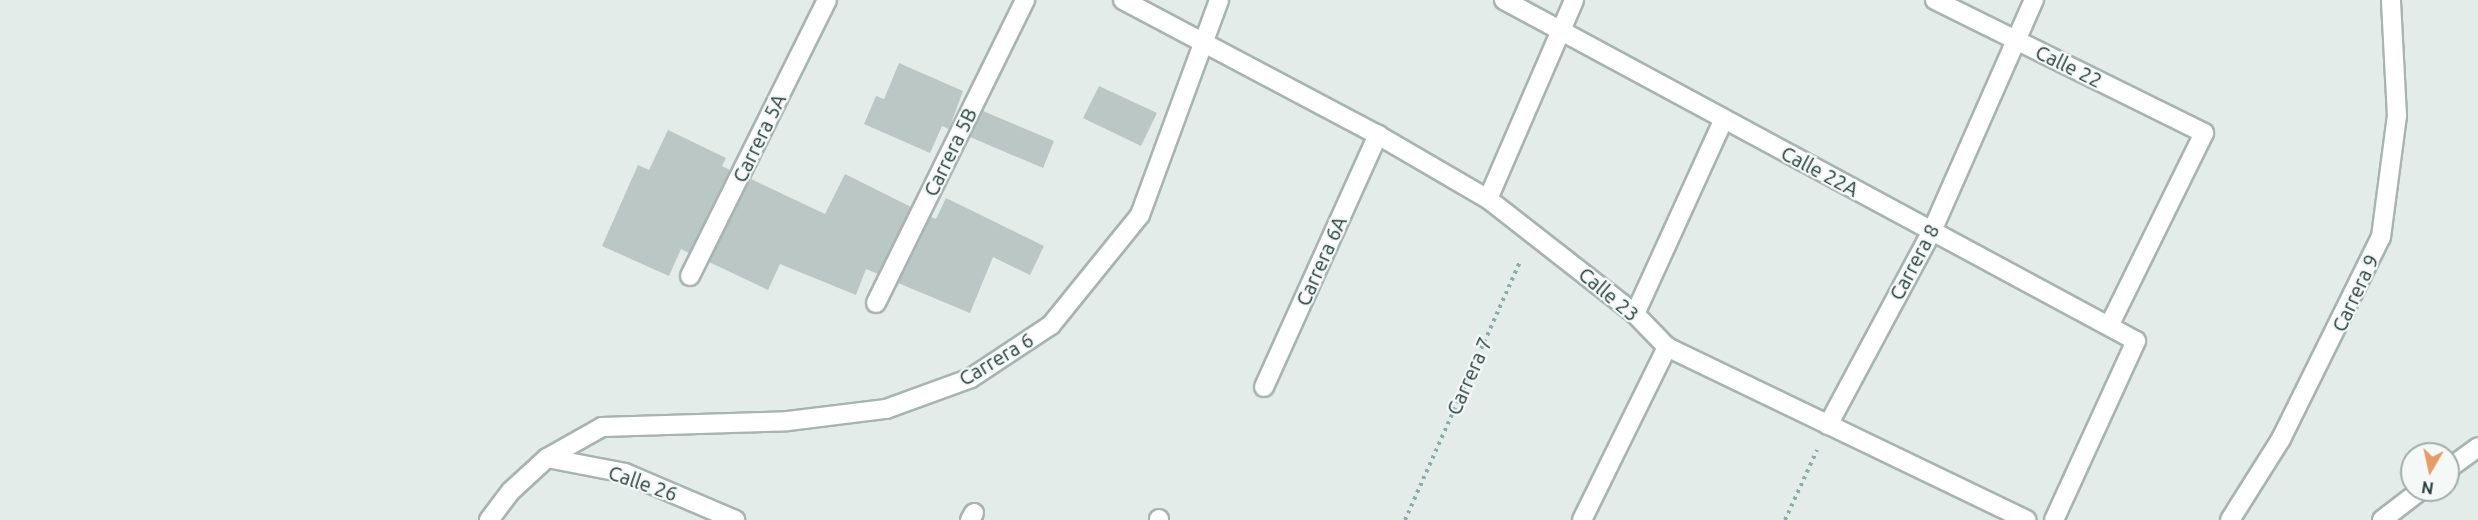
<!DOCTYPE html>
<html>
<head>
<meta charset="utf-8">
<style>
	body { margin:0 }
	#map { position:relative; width:2478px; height:520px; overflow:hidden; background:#e4ecea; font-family:Ubuntu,sans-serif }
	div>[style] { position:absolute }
	.building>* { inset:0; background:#bac7c4 }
	.path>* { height:4px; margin-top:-2px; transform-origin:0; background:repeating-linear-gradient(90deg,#87aea8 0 3px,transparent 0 7.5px) }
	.roads { filter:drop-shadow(2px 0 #a7b4b2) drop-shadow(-2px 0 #a7b4b2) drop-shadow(0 2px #a7b4b2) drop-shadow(0 -2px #a7b4b2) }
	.minor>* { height:18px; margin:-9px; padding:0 9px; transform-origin:9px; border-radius:9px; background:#fff }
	span { translate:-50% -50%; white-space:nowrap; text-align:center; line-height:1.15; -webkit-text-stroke:4.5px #f4f9f8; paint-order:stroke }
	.street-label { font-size:20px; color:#253d3a }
	.north { position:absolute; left:2400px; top:442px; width:60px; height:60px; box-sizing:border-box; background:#f4f9f8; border:2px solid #a1aeac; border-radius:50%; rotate:189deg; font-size:16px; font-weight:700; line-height:24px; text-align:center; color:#253d3a }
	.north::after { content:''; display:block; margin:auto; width:21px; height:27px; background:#e79b67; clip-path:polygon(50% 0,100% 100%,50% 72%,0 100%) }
</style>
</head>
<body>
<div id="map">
	<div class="building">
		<div style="clip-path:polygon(899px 63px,963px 91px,949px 129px,942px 126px,930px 153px,864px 124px,876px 96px,884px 99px)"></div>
		<div style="clip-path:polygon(1099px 86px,1157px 113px,1141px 146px,1083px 118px)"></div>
		<div style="clip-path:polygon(983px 111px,1054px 141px,1043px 168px,970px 137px)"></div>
		<div style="clip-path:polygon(668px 130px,726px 158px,722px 166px,730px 170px,689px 253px,681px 249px,669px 276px,602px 246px,638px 165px,649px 170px)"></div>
		<div style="clip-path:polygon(845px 174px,911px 207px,878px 274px,866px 269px,856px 295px,780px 264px,768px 290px,709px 262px,751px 179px,825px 214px)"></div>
		<div style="clip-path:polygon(946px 198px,1044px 246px,1030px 275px,993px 257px,970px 313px,898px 283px,931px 217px,936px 219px)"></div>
	</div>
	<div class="path">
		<div style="left:1405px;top:520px;width:285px;rotate:-66deg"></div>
		<div style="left:1785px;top:520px;width:77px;rotate:-65.4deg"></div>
	</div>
	<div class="roads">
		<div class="minor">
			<div style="left:1123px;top:0;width:289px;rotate:27.9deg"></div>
			<div style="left:1378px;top:135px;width:127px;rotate:30.2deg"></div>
			<div style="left:1488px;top:199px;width:187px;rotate:38deg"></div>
			<div style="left:1635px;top:314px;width:46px;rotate:45.9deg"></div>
			<div style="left:1667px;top:347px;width:399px;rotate:25.7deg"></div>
			<div style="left:1504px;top:0;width:718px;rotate:28.35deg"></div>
			<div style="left:2136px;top:341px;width:197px;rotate:114.6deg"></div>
			<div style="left:1935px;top:0;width:300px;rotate:26.3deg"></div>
			<div style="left:2204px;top:133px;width:215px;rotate:116.2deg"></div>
			<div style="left:1488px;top:199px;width:217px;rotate:-66.6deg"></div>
			<div style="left:690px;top:276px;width:308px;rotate:-63.6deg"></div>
			<div style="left:876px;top:303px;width:338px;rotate:-63.8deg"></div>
			<div style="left:1635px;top:314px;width:214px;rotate:-65.5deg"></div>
			<div style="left:1264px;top:387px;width:277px;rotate:-65.7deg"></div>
			<div style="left:1828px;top:425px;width:220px;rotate:-61.8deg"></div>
			<div style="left:1932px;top:231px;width:253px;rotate:-66.2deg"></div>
			<div style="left:547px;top:458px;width:79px;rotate:10.9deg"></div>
			<div style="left:625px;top:473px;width:120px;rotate:23.1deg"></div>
			<div style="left:2448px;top:469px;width:37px;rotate:-36deg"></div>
			<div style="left:489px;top:520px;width:36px;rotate:-53deg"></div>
			<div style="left:511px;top:491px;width:49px;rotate:-42.5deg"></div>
			<div style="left:547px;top:458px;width:63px;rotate:-29.4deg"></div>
			<div style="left:602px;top:427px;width:186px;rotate:-1.8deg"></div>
			<div style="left:788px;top:421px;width:99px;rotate:-7deg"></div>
			<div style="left:886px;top:409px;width:90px;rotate:-20deg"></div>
			<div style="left:971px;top:378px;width:96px;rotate:-33.5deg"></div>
			<div style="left:1051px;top:325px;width:141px;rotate:-51deg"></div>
			<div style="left:1140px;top:215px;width:229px;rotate:-69.8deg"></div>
			<div style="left:970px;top:520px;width:8px;rotate:-60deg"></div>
			<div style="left:1159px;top:520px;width:1px;rotate:-90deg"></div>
			<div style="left:1582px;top:520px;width:193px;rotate:-63.8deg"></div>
			<div style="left:2230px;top:520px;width:96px;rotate:-57.8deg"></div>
			<div style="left:2281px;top:439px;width:225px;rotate:-63.7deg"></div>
			<div style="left:2381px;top:237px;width:122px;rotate:-82.5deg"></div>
			<div style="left:2397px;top:116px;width:116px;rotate:-93deg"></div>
			<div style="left:2382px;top:520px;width:49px;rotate:-37.6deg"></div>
		</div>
	</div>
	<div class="street-label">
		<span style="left:2069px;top:66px;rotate:26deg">Calle 22</span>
		<span style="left:759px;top:138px;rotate:-64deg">Carrera 5A</span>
		<span style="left:950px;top:152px;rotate:-64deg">Carrera 5B</span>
		<span style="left:1820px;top:171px;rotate:28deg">Calle 22A</span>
		<span style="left:1321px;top:261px;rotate:-66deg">Carrera 6A</span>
		<span style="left:1914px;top:262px;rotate:-62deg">Carrera 8</span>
		<span style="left:2355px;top:293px;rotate:-65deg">Carrera 9</span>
		<span style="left:1609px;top:294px;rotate:40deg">Calle 23</span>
		<span style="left:996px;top:359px;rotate:-31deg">Carrera 6</span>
		<span style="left:1469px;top:376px;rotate:-66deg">Carrera 7</span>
		<span style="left:643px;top:483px;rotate:19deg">Calle 26</span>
	</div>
	<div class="north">N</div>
</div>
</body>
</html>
